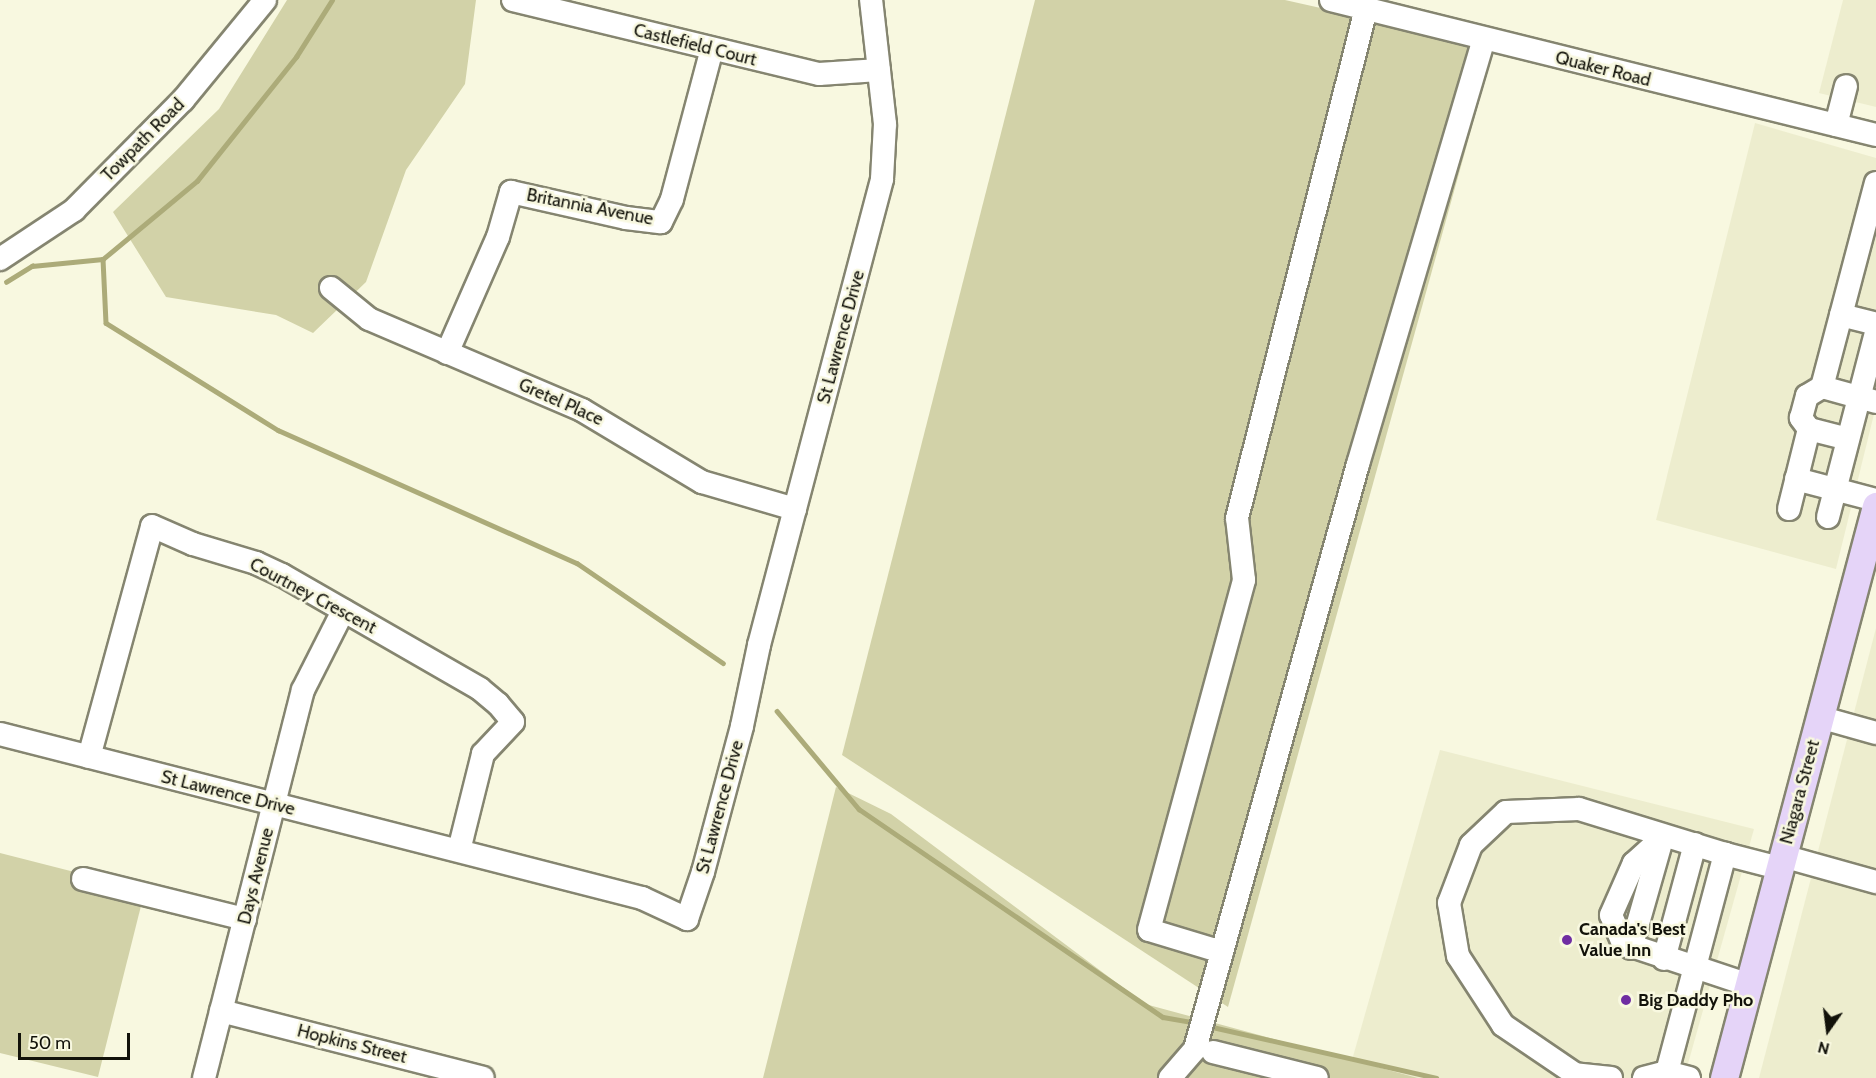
<!DOCTYPE html>
<html>
<head>
<meta charset="utf-8">
<style>
	body { margin:0 }
	#map { position:relative; width:1876px; height:1078px; overflow:hidden; background:#f8f8e0; font-family:Cabin,sans-serif }
	div>[style] { position:absolute }
	.built>* { inset:0; background:#ededce }
	.green>* { inset:0; background:#d2d2a8 }
	.stream>* { height:4.5px; margin:-2.25px; padding:0 2.25px; transform-origin:2.25px; border-radius:2.25px; background:#acab79 }
	.roads { filter:drop-shadow(2px 0 #858570) drop-shadow(-2px 0 #858570) drop-shadow(0 2px #858570) drop-shadow(0 -2px #858570) }
	.minor>* { height:22px; margin:-11px; padding:0 11px; transform-origin:11px; border-radius:11px; background:#fff }
	.major>* { height:27px; margin:-13.5px; padding:0 13.5px; transform-origin:13.5px; border-radius:13.5px; background:#e5d4f8 }
	.dots>* { width:16px; height:16px; translate:-50% -50%; box-sizing:border-box; border:3px solid #f8f8e0; border-radius:50% }
	span { translate:-50% -50%; white-space:nowrap; text-align:center; line-height:1.15; -webkit-text-stroke:5px #f8f8e0; paint-order:stroke }
	.street-label { font-size:18px; color:#12120a }
	.poi-label { font-size:18px; color:#12120a; font-weight:700 }
	.left { translate:0 -50%; text-align:left }
	.north { position:absolute; left:1798px; top:1000px; width:60px; height:60px; -webkit-text-stroke:4px #f8f8e0; paint-order:stroke; rotate:194deg; font-size:16px; font-weight:700; line-height:24px; text-align:center; color:#12120a }
	.north::after { content:''; display:block; margin:auto; width:21px; height:27px; background:#12120a; clip-path:polygon(50% 0,100% 100%,50% 72%,0 100%) }
	.scale { position:absolute; left:18px; top:1033px; width:112px; height:27px; box-sizing:border-box; border:3px solid #12120a; border-top:0; padding-left:8px; font-size:18px; line-height:21px; white-space:nowrap; color:#12120a; -webkit-text-stroke:4px #f8f8e0; paint-order:stroke }
</style>
</head>
<body>
<div id="map">
	<div class="built">
		<div style="clip-path:polygon(1843px 0,1876px 0,1876px 107px,1819px 93px)"></div>
		<div style="clip-path:polygon(1755px 123px,1876px 158px,1876px 406px,1836px 569px,1656px 520px)"></div>
		<div style="clip-path:polygon(1876px 628px,1876px 1078px,1759px 1078px)"></div>
		<div style="clip-path:polygon(1440px 750px,1754px 829px,1684px 1078px,1418px 1078px,1352px 1060px)"></div>
	</div>
	<div class="green">
		<div style="clip-path:polygon(287px 0,476px 0,465px 84px,406px 170px,366px 282px,313px 333px,276px 315px,166px 297px,113px 212px,219px 109px)"></div>
		<div style="clip-path:polygon(1035px 0,1285px 0,1494px 47px,1228px 1007px,842px 755px)"></div>
		<div style="clip-path:polygon(836px 787px,891px 814px,1145px 1004px,1418px 1078px,763px 1078px)"></div>
		<div style="clip-path:polygon(0 853px,145px 890px,98px 1077px,0 1053px)"></div>
	</div>
	<div class="stream">
		<div style="left:103px;top:259px;width:64px;rotate:87.3deg"></div>
		<div style="left:106px;top:323px;width:203px;rotate:31.9deg"></div>
		<div style="left:278px;top:430px;width:327px;rotate:24deg"></div>
		<div style="left:577px;top:563px;width:177px;rotate:34.4deg"></div>
		<div style="left:6px;top:282px;width:31px;rotate:-32deg"></div>
		<div style="left:32px;top:266px;width:71px;rotate:-5.6deg"></div>
		<div style="left:103px;top:259px;width:122px;rotate:-39.7deg"></div>
		<div style="left:197px;top:181px;width:159px;rotate:-51.4deg"></div>
		<div style="left:296px;top:57px;width:67px;rotate:-57.7deg"></div>
		<div style="left:777px;top:711px;width:128px;rotate:50.1deg"></div>
		<div style="left:859px;top:809px;width:368px;rotate:34.4deg"></div>
		<div style="left:1163px;top:1017px;width:35px;rotate:10deg"></div>
		<div style="left:1208px;top:1026px;width:234px;rotate:12.8deg"></div>
	</div>
	<div class="roads">
		<div class="minor">
			<div style="left:513px;top:0;width:315px;rotate:13.6deg"></div>
			<div style="left:819px;top:74px;width:60px;rotate:-3.8deg"></div>
			<div style="left:1331px;top:0;width:561px;rotate:13.91deg"></div>
			<div style="left:1836px;top:125px;width:40px;rotate:-75.6deg"></div>
			<div style="left:0;top:259px;width:89px;rotate:-33.5deg"></div>
			<div style="left:74px;top:210px;width:155px;rotate:-45.3deg"></div>
			<div style="left:183px;top:100px;width:129px;rotate:-50.6deg"></div>
			<div style="left:331px;top:288px;width:49px;rotate:39.2deg"></div>
			<div style="left:369px;top:319px;width:232px;rotate:23.1deg"></div>
			<div style="left:582px;top:410px;width:140px;rotate:31deg"></div>
			<div style="left:702px;top:482px;width:97px;rotate:16.2deg"></div>
			<div style="left:1841px;top:315px;width:36px;rotate:14deg"></div>
			<div style="left:447px;top:353px;width:127px;rotate:-66.3deg"></div>
			<div style="left:498px;top:237px;width:47px;rotate:-73.9deg"></div>
			<div style="left:511px;top:192px;width:118px;rotate:12.7deg"></div>
			<div style="left:626px;top:218px;width:35px;rotate:7deg"></div>
			<div style="left:661px;top:222px;width:25px;rotate:-64deg"></div>
			<div style="left:672px;top:199px;width:155px;rotate:-75.1deg"></div>
			<div style="left:1822px;top:387px;width:211px;rotate:-75.2deg"></div>
			<div style="left:1809px;top:429px;width:14px;rotate:-126deg"></div>
			<div style="left:1801px;top:418px;width:23px;rotate:-75deg"></div>
			<div style="left:1807px;top:396px;width:17px;rotate:-31deg"></div>
			<div style="left:1822px;top:387px;width:56px;rotate:15.5deg"></div>
			<div style="left:1796px;top:479px;width:83px;rotate:14.7deg"></div>
			<div style="left:1789px;top:509px;width:82px;rotate:-76deg"></div>
			<div style="left:1809px;top:429px;width:40px;rotate:14.4deg"></div>
			<div style="left:1828px;top:517px;width:190px;rotate:-75.4deg"></div>
			<div style="left:1819px;top:717px;width:59px;rotate:15.7deg"></div>
			<div style="left:0;top:734px;width:663px;rotate:14.33deg"></div>
			<div style="left:642px;top:898px;width:50px;rotate:25deg"></div>
			<div style="left:687px;top:919px;width:50px;rotate:-71.2deg"></div>
			<div style="left:703px;top:872px;width:151px;rotate:-75deg"></div>
			<div style="left:742px;top:726px;width:83px;rotate:-78.1deg"></div>
			<div style="left:759px;top:645px;width:482px;rotate:-75.2deg"></div>
			<div style="left:882px;top:179px;width:55px;rotate:-86.9deg"></div>
			<div style="left:885px;top:124px;width:125px;rotate:-96.4deg"></div>
			<div style="left:89px;top:757px;width:239px;rotate:-74.7deg"></div>
			<div style="left:152px;top:526px;width:45px;rotate:23.7deg"></div>
			<div style="left:193px;top:544px;width:66px;rotate:16.8deg"></div>
			<div style="left:256px;top:563px;width:29px;rotate:25deg"></div>
			<div style="left:282px;top:575px;width:228px;rotate:29.9deg"></div>
			<div style="left:480px;top:689px;width:23px;rotate:40deg"></div>
			<div style="left:498px;top:704px;width:23px;rotate:50deg"></div>
			<div style="left:513px;top:722px;width:44px;rotate:133.2deg"></div>
			<div style="left:483px;top:754px;width:99px;rotate:104deg"></div>
			<div style="left:1662px;top:838px;width:38px;rotate:138deg"></div>
			<div style="left:1634px;top:863px;width:57px;rotate:113.9deg"></div>
			<div style="left:1611px;top:915px;width:30px;rotate:67deg"></div>
			<div style="left:1623px;top:943px;width:133px;rotate:18.4deg"></div>
			<div style="left:1783px;top:856px;width:97px;rotate:15.6deg"></div>
			<div style="left:83px;top:879px;width:167px;rotate:13.9deg"></div>
			<div style="left:1631px;top:948px;width:113px;rotate:-74.1deg"></div>
			<div style="left:1222px;top:952px;width:76px;rotate:-163.2deg"></div>
			<div style="left:1149px;top:930px;width:363px;rotate:-74.8deg"></div>
			<div style="left:1244px;top:580px;width:62px;rotate:-96.4deg"></div>
			<div style="left:1237px;top:518px;width:525px;rotate:-75.78deg"></div>
			<div style="left:1664px;top:959px;width:119px;rotate:-74.9deg"></div>
			<div style="left:221px;top:1011px;width:270px;rotate:14.3deg"></div>
			<div style="left:1213px;top:1052px;width:107px;rotate:14deg"></div>
			<div style="left:204px;top:1078px;width:400px;rotate:-75.7deg"></div>
			<div style="left:303px;top:690px;width:89px;rotate:-63.1deg"></div>
			<div style="left:1170px;top:1078px;width:38px;rotate:-49deg"></div>
			<div style="left:1195px;top:1049px;width:607px;rotate:-74.43deg"></div>
			<div style="left:1358px;top:464px;width:443px;rotate:-73.5deg"></div>
			<div style="left:1611px;top:1078px;width:36px;rotate:-174deg"></div>
			<div style="left:1575px;top:1074px;width:87px;rotate:-145.8deg"></div>
			<div style="left:1503px;top:1025px;width:82px;rotate:-123.1deg"></div>
			<div style="left:1458px;top:956px;width:54px;rotate:-99.6deg"></div>
			<div style="left:1449px;top:903px;width:62px;rotate:-69.2deg"></div>
			<div style="left:1471px;top:845px;width:48px;rotate:-43.3deg"></div>
			<div style="left:1506px;top:812px;width:73px;rotate:-2.4deg"></div>
			<div style="left:1579px;top:809px;width:153px;rotate:17.1deg"></div>
			<div style="left:1644px;top:1078px;width:24px;rotate:-15deg"></div>
			<div style="left:1689px;top:1078px;width:23px;rotate:-165deg"></div>
			<div style="left:1667px;top:1072px;width:226px;rotate:-75.1deg"></div>
			<div style="left:1725px;top:854px;width:56px;rotate:14.5deg"></div>
		</div>
		<div class="major">
			<div style="left:1724px;top:1078px;width:592px;rotate:-75.12deg"></div>
		</div>
	</div>
	<div class="dots">
		<div style="left:1567px;top:940px;background:#6f2da2"></div>
		<div style="left:1626px;top:1000px;background:#6f2da2"></div>
	</div>
	<div class="street-label">
		<span style="left:695px;top:45px;rotate:14deg">Castlefield Court</span>
		<span style="left:1603px;top:69px;rotate:14deg">Quaker Road</span>
		<span style="left:143px;top:140px;rotate:-45deg">Towpath Road</span>
		<span style="left:590px;top:207px;rotate:11deg">Britannia Avenue</span>
		<span style="left:841px;top:337px;rotate:-75deg">St Lawrence Drive</span>
		<span style="left:561px;top:402px;rotate:24deg">Gretel Place</span>
		<span style="left:313px;top:596px;rotate:28deg">Courtney Crescent</span>
		<span style="left:1800px;top:792px;rotate:-75deg">Niagara Street</span>
		<span style="left:228px;top:793px;rotate:14deg">St Lawrence Drive</span>
		<span style="left:720px;top:807px;rotate:-75deg">St Lawrence Drive</span>
		<span style="left:256px;top:876px;rotate:-76deg">Days Avenue</span>
		<span style="left:352px;top:1044px;rotate:14deg">Hopkins Street</span>
	</div>
	<div class="poi-label">
		<span class="left" style="left:1579px;top:940px">Canada's Best<br>Value Inn</span>
		<span class="left" style="left:1638px;top:1000px">Big Daddy Pho</span>
	</div>
	<div class="north">N</div>
	<div class="scale">50 m</div>
</div>
</body>
</html>
